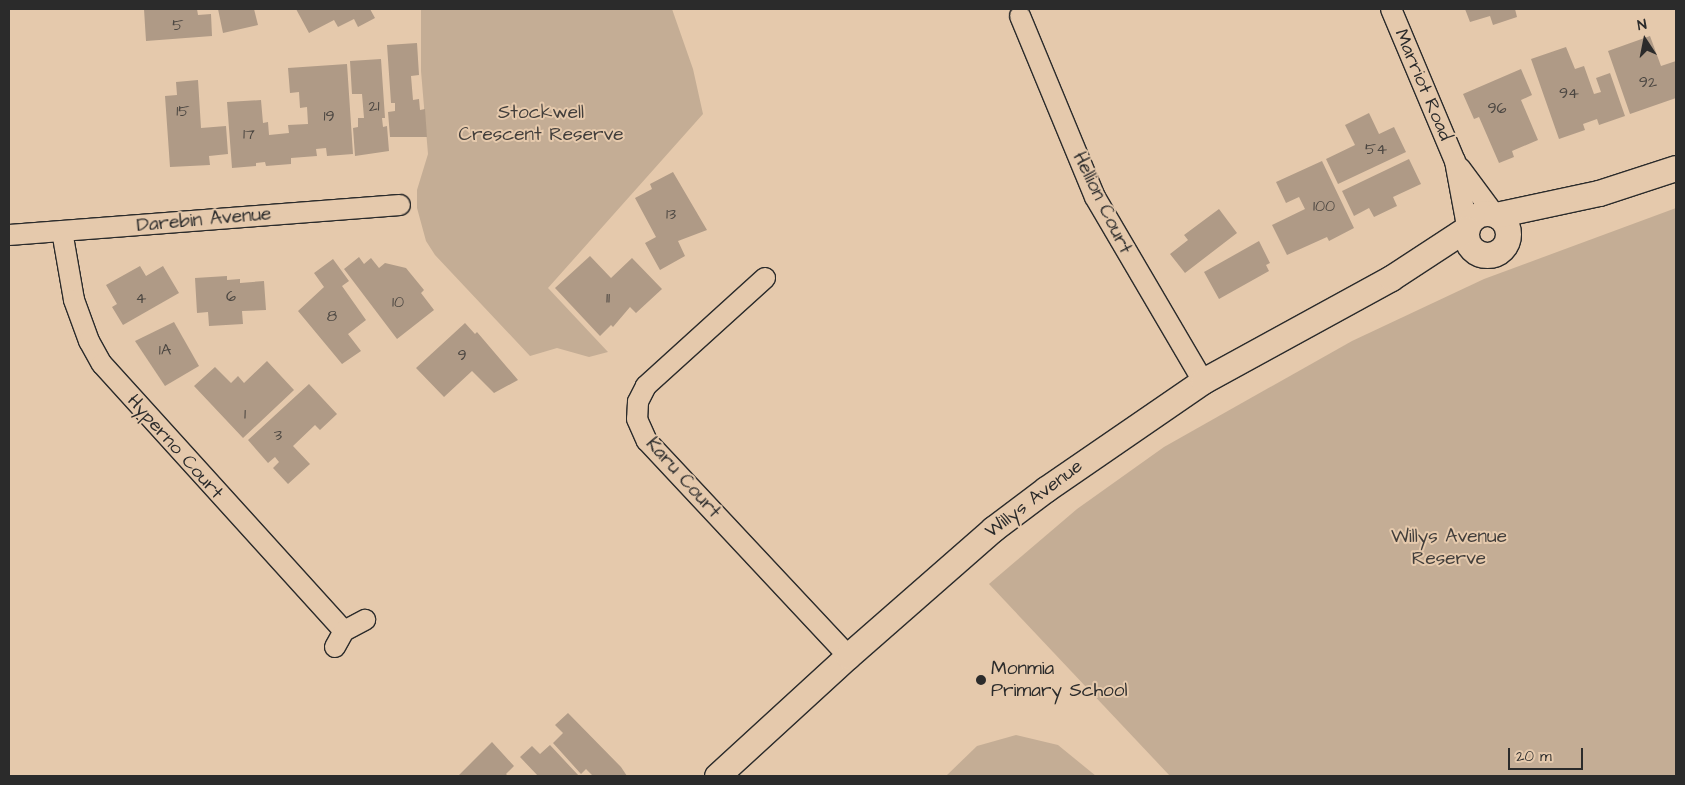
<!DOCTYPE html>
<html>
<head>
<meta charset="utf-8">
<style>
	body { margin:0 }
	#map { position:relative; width:1685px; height:785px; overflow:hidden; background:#e5c9ac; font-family:"Architects Daughter",sans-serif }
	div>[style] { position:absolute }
	.green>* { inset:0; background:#c4ad95 }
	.building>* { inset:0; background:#af9a86 }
	.roads { filter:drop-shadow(1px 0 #2b2b2b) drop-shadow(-1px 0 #2b2b2b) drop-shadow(0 1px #2b2b2b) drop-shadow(0 -1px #2b2b2b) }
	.minor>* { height:20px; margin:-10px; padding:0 10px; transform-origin:10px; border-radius:10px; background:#e5c9ac }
	.tertiary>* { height:25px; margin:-12.5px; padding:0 12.5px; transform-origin:12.5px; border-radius:12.5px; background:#e5c9ac }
	.tertiary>.ring { margin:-12.5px; padding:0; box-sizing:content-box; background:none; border:25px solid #e5c9ac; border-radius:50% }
	.dots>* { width:14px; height:14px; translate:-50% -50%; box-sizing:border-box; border:2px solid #e5c9ac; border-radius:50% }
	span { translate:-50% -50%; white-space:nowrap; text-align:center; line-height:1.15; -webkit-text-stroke:4px #e5c9ac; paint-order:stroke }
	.number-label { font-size:16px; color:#4c4742 }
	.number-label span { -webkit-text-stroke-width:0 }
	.street-label { font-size:19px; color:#2b2b2b }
	.park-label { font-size:19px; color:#423e3b }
	.poi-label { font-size:19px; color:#2b2b2b }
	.left { translate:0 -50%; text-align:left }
	.frame { position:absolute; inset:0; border:10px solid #2b2b2b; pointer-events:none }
	.north { position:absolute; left:1620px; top:15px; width:50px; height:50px; -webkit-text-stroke:4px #e5c9ac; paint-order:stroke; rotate:349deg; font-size:14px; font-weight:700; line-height:20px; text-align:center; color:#2b2b2b }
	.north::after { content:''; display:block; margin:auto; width:18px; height:22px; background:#2b2b2b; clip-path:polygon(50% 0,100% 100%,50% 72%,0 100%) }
	.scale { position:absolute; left:1508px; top:748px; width:75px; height:22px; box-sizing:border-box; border:2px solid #2b2b2b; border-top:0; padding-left:6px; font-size:15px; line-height:18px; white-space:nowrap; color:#2b2b2b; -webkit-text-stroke:4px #e5c9ac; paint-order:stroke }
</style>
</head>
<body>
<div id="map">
	<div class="green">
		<div style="clip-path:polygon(421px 9px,672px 9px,693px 69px,703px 114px,548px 288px,608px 352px,589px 357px,557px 348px,530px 356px,435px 255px,426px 241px,417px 208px,417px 190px,428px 154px,421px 71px)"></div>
		<div style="clip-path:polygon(1676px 208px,1676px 776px,1170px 776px,989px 584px,1077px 509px,1164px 447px,1352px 341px,1484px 279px)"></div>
		<div style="clip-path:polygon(1016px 735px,1058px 745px,1096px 776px,946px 776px,977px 746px)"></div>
	</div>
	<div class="building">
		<div style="clip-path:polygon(144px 9px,197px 9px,198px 15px,211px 14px,212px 36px,146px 41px)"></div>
		<div style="clip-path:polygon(218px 9px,254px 9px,258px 25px,223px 33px)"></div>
		<div style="clip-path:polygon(296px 9px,370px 9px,375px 18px,358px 27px,354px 19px,338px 27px,334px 20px,309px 33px)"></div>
		<div style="clip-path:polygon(1465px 9px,1515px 9px,1517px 17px,1493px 25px,1490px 16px,1470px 22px)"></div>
		<div style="clip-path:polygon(1650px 36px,1661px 66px,1676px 61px,1676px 98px,1630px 114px,1608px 51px)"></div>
		<div style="clip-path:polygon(417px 43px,419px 75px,411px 76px,413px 100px,419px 99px,420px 110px,425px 109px,427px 137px,390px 137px,388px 112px,395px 111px,395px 103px,391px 103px,387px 45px)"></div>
		<div style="clip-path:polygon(1566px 47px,1575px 69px,1584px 66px,1594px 94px,1601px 92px,1596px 78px,1610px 73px,1625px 116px,1599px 125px,1597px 119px,1583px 124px,1585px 130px,1559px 139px,1531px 59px)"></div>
		<div style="clip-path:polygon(381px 59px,385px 118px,382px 118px,383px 127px,387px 126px,389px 151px,355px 156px,353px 128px,358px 127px,358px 118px,364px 118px,362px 94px,352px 94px,350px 61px)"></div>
		<div style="clip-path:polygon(347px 64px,353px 154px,327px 156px,326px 148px,316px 149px,317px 156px,291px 158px,291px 164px,266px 166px,265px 162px,256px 163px,256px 166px,232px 168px,227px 102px,261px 100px,263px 123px,268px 122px,269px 135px,289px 133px,288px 125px,308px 124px,307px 107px,300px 108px,299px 92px,290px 93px,288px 68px)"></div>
		<div style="clip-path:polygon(1521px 69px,1532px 95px,1521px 100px,1538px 140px,1512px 151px,1514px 157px,1499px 163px,1479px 117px,1474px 119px,1463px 94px)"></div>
		<div style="clip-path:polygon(198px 80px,201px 128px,226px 126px,228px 154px,209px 156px,210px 165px,170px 167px,165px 96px,177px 95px,176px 82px)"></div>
		<div style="clip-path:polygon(1369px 113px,1379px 134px,1394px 127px,1406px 152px,1338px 184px,1326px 159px,1355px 145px,1345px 125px)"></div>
		<div style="clip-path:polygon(1409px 159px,1421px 184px,1393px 197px,1397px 206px,1374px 217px,1369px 208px,1354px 216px,1342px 191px)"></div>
		<div style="clip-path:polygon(1322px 161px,1354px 228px,1329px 241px,1327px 237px,1287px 255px,1272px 225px,1305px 209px,1299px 197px,1286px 203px,1276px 182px)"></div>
		<div style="clip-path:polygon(673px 172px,707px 230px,678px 241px,685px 256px,660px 270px,645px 243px,656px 237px,635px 198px,652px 189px,650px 184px)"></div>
		<div style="clip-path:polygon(1219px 209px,1237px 233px,1185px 273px,1170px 254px,1188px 240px,1184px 235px)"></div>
		<div style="clip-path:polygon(1259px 241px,1270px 263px,1266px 265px,1269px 271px,1219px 299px,1204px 272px)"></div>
		<div style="clip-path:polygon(590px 256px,611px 278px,632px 258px,662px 289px,636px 313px,630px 307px,613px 327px,611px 325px,600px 336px,555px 288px)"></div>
		<div style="clip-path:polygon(359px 257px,364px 264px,371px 258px,379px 268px,385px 263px,406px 268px,424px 290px,421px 293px,434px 310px,397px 339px,344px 269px)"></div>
		<div style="clip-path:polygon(333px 259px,349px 281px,342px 286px,366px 320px,348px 334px,361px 351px,342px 364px,298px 311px,324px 287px,314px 273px)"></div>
		<div style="clip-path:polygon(140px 266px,146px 276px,163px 266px,179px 293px,123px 325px,112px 307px,117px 304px,106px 285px)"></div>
		<div style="clip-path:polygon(227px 276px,227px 280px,240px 279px,240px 283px,264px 281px,266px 310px,242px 311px,243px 324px,209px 326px,208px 312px,197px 313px,195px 278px)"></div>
		<div style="clip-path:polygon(174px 322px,199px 366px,165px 386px,135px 341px)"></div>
		<div style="clip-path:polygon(465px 323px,475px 334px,477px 332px,518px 380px,494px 393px,472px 371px,444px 397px,416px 368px)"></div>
		<div style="clip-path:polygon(267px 361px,294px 390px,243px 438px,194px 386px,215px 367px,231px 383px,238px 376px,244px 383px)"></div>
		<div style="clip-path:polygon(309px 384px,337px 414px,320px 430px,315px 425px,293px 446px,310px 464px,288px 484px,273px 468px,279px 462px,275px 457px,268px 463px,248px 440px)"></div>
		<div style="clip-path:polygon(568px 713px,621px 767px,627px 776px,593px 776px,586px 769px,581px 774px,553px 743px,563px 733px,555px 725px)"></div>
		<div style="clip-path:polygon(492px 742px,514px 766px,506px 774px,508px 776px,458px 776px)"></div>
		<div style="clip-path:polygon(550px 745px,579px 776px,538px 776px,520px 757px,532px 746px,540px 754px)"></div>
	</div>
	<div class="roads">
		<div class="minor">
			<div style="left:1391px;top:9px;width:165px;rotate:67.2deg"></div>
			<div style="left:1455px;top:161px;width:66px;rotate:79.5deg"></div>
			<div style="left:1020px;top:16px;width:196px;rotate:67.5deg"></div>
			<div style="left:1095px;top:197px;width:213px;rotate:59.6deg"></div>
			<div style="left:1460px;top:168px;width:57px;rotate:53.5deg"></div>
			<div style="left:62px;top:231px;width:70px;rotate:80.1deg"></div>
			<div style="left:74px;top:300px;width:44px;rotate:69.9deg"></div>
			<div style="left:89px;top:341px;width:26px;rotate:61deg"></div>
			<div style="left:102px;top:364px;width:360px;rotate:47.8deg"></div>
			<div style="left:9px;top:235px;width:392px;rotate:-4.4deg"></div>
			<div style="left:765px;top:278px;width:161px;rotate:137.8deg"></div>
			<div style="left:646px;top:386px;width:18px;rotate:117deg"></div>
			<div style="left:638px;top:402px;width:17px;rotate:93deg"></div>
			<div style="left:637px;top:419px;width:24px;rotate:66deg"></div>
			<div style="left:647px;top:441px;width:294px;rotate:46.9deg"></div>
			<div style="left:335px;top:647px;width:18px;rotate:-61deg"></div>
			<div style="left:344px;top:631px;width:24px;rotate:-28deg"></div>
		</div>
		<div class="tertiary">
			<div class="ring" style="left:1466px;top:213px;width:17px;height:17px"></div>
			<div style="left:1496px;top:215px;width:105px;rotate:-12.1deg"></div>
			<div style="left:1599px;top:193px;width:81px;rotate:-18deg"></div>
			<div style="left:717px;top:776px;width:178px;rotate:-42.5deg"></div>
			<div style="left:848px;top:656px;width:193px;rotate:-41.2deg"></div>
			<div style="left:993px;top:529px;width:66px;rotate:-37deg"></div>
			<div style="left:1046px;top:489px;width:191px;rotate:-34.5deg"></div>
			<div style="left:1203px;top:381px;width:214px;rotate:-28.7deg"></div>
			<div style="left:1391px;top:278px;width:90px;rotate:-33.2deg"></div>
		</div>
	</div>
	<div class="dots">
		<div style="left:981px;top:680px;background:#2b2b2b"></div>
	</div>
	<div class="number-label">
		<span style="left:178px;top:25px">5</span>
		<span style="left:1648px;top:82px">92</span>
		<span style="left:1569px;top:93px">94</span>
		<span style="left:374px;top:106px">21</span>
		<span style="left:1497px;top:108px">96</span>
		<span style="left:183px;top:111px">15</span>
		<span style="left:329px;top:116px">19</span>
		<span style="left:249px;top:134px">17</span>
		<span style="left:1376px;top:149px">54</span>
		<span style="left:1324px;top:206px">100</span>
		<span style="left:671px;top:214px">13</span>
		<span style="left:231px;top:296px">6</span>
		<span style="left:141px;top:298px">4</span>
		<span style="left:608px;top:298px">11</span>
		<span style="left:398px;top:302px">10</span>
		<span style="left:332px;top:316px">8</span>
		<span style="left:165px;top:350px">1A</span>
		<span style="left:462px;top:355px">9</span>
		<span style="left:245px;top:414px">1</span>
		<span style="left:278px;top:435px">3</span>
	</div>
	<div class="street-label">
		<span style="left:1423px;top:85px;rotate:67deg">Marriot Road</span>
		<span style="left:1102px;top:203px;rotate:64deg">Hellion Court</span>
		<span style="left:204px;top:220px;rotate:-5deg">Darebin Avenue</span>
		<span style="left:175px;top:447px;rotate:48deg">Hyperno Court</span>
		<span style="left:683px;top:478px;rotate:48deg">Karu Court</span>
		<span style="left:1034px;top:499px;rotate:-37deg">Willys Avenue</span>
	</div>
	<div class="park-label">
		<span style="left:541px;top:124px">Stockwell<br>Crescent Reserve</span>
		<span style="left:1449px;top:548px">Willys Avenue<br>Reserve</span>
	</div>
	<div class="poi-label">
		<span class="left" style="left:991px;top:680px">Monmia<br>Primary School</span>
	</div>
	<div class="frame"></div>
	<div class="north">N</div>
	<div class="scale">20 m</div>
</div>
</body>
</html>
